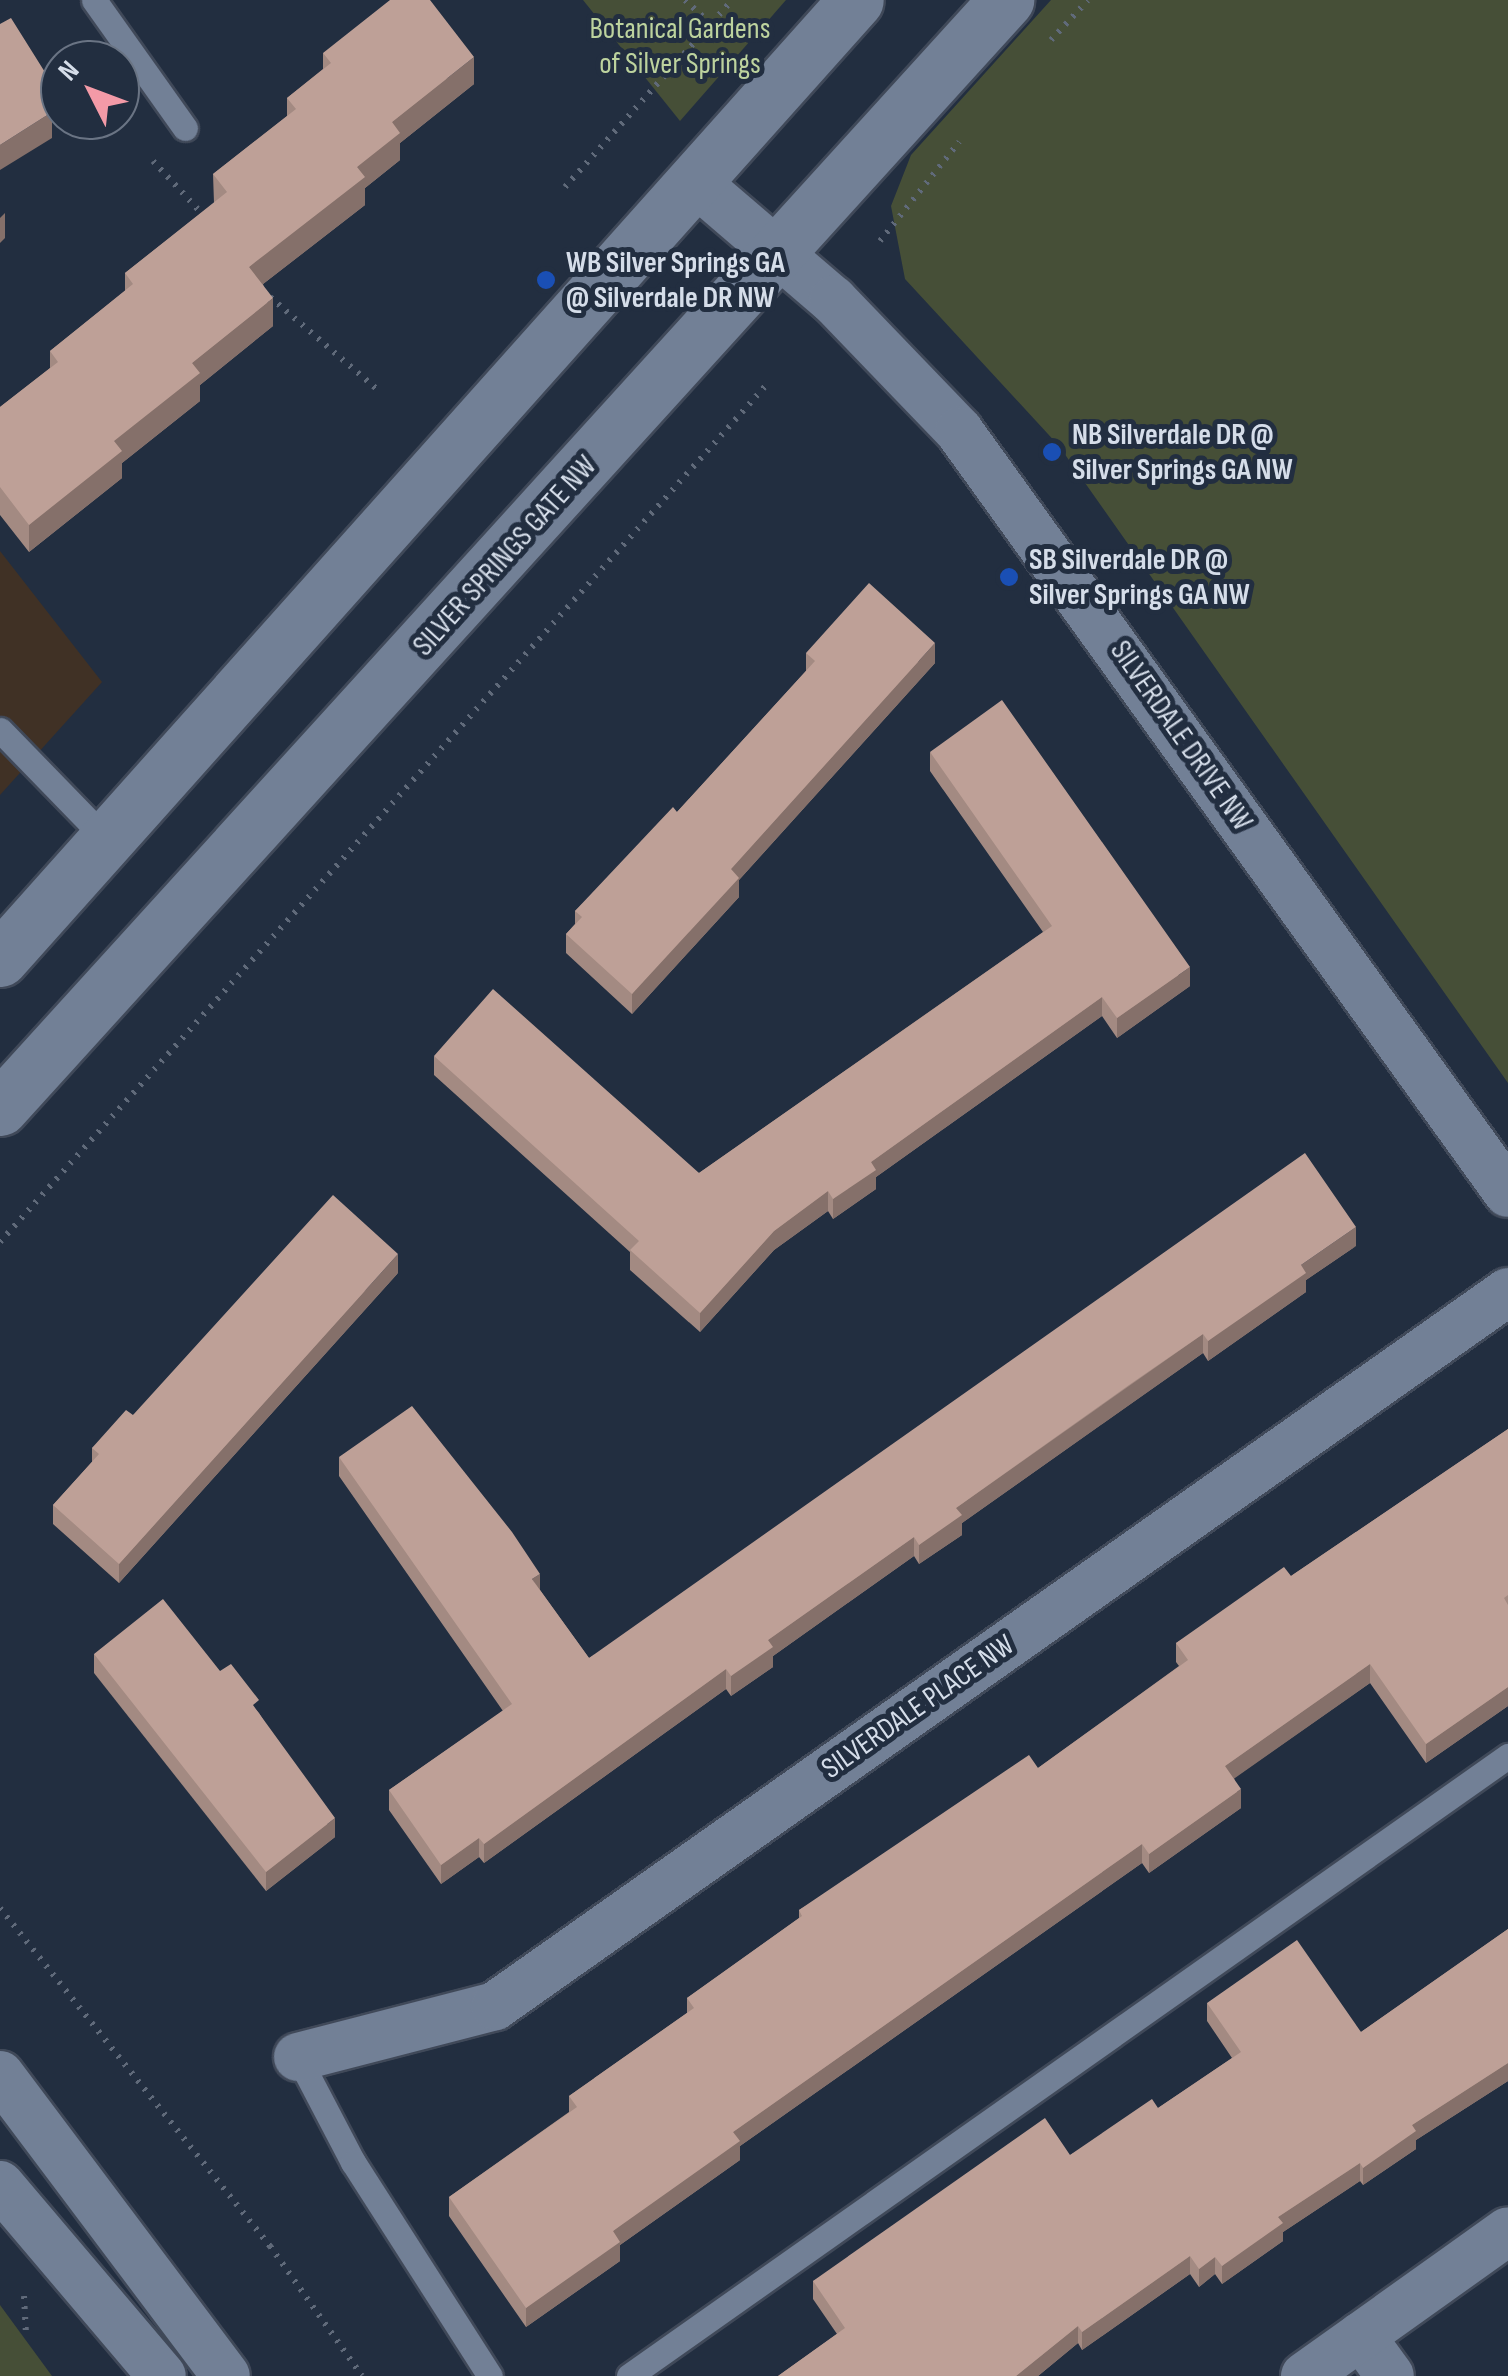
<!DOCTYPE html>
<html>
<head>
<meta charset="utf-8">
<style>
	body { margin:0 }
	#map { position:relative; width:1508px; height:2376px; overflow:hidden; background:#222e40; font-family:"Sofia Sans Condensed",sans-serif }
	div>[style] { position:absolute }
	.commercial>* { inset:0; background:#403125 }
	.green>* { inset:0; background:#464f37 }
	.path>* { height:6px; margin-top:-3px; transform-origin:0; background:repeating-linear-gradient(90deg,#606a7a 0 2.5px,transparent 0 10.5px) }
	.roads { filter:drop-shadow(2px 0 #404959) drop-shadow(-2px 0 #404959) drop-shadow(0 2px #404959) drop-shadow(0 -2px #404959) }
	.service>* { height:25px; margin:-12.5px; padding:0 12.5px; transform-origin:12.5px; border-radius:12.5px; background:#728096 }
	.minor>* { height:48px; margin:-24px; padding:0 24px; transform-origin:24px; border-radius:24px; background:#728096 }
	.tertiary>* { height:55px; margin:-27.5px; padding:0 27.5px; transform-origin:27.5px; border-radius:27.5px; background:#728096 }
	.wall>* { inset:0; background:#a38a82 }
	.shaded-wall>* { inset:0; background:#85706a }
	.building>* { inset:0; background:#bea097 }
	.dots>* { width:28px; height:28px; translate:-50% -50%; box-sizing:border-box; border:5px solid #222e40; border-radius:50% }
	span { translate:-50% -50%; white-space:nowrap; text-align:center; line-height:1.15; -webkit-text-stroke:10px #222e40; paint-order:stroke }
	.park-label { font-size:30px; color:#bdd39e }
	.poi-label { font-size:30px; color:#d5dde9; font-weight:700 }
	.left { translate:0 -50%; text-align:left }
	.street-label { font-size:30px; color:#d5dde9 }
	.north { position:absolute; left:40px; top:40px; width:100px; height:100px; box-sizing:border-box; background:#222e40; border:2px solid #6a7484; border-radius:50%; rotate:312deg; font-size:28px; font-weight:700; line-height:40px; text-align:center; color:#d5dde9 }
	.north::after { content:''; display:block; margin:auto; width:35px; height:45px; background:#f39aa7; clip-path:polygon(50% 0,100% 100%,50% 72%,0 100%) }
</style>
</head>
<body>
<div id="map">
	<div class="commercial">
		<div style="clip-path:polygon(0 551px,102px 682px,0 795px)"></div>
	</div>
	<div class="green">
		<div style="clip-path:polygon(583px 0,786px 0,680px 121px)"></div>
		<div style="clip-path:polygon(1051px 0,1508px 0,1508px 1083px,1059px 446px,905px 279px,891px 206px,911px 155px)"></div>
		<div style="clip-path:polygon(0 2305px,52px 2376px,0 2376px)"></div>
	</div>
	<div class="path">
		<div style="left:685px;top:0;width:35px;rotate:43deg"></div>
		<div style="left:1051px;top:40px;width:54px;rotate:-47.2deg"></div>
		<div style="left:153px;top:161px;width:78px;rotate:47.1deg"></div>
		<div style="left:565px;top:187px;width:251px;rotate:-48.2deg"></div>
		<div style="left:880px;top:241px;width:127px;rotate:-51.4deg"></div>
		<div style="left:270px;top:297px;width:144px;rotate:40.8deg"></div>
		<div style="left:0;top:1242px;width:1154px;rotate:-48.2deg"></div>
		<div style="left:0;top:1908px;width:433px;rotate:51.4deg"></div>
		<div style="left:270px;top:2246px;width:159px;rotate:54.7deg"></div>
		<div style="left:24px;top:2296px;width:37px;rotate:87deg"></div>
	</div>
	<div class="roads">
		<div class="service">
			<div style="left:94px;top:0;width:157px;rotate:54.6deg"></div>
			<div style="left:0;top:730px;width:151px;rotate:45.8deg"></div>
			<div style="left:298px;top:2057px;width:119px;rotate:62.4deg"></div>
			<div style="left:353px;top:2162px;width:254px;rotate:57.4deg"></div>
			<div style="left:629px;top:2376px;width:1076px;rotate:-35.2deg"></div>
		</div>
		<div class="minor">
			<div style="left:694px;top:181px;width:183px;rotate:40.6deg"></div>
			<div style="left:833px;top:300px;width:182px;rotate:46.1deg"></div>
			<div style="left:959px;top:431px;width:939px;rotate:54.23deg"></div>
			<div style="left:298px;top:2057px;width:203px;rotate:-14.5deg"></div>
			<div style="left:495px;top:2006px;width:1239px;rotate:-35.18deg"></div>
			<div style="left:0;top:2075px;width:376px;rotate:53.1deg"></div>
			<div style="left:0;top:2185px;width:250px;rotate:49.7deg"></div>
			<div style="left:1361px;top:2336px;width:49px;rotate:54.1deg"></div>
			<div style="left:1305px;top:2376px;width:249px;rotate:-35.5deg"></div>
		</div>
		<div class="tertiary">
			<div style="left:0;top:959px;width:1285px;rotate:-48.25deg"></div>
			<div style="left:0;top:1108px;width:1497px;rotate:-47.76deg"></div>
		</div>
	</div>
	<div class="wall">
		<div style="clip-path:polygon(323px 53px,474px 84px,400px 143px,400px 160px,365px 188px,365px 205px,263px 284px,273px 326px,200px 385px,200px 401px,122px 463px,122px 478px,29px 552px,0 515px,0 407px,50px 368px,50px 351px,125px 291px,125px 273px,214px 203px,213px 174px,287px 116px,287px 98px,323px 69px)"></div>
		<div style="clip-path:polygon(806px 653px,935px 663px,739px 880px,739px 897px,632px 1014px,566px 953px,566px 934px,575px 924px,575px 911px,677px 812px,806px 671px)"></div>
		<div style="clip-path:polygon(930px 752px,1190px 986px,1117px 1038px,1102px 1016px,876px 1177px,876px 1189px,833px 1219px,828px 1211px,774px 1250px,700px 1332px,630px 1270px,630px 1252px,434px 1075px,434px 1056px,699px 1173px,1043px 932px,930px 771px)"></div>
		<div style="clip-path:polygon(1356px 1246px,1306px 1280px,1306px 1292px,1208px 1361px,1203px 1353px,1129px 1405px,962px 1523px,962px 1535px,919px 1564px,914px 1556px,773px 1656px,773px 1667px,731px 1696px,726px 1689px,484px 1863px,479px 1857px,441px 1884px,389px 1810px,389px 1790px,503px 1711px,339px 1476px,339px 1457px,540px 1590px,589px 1658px)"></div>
		<div style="clip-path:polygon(398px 1273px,119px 1583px,53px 1524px,53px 1505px,92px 1462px,92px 1448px,133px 1415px)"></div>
		<div style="clip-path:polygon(1508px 1429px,1508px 1706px,1426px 1763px,1370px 1683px,1234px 1778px,1241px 1808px,1149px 1873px,1142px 1863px,740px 2146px,740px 2160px,620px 2245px,620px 2261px,526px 2327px,449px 2216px,449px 2197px,569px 2112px,569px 2096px,687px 2013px,687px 1998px,799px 1918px,799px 1910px,1038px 1768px,1179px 1666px,1176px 1662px,1176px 1643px,1291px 1576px)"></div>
		<div style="clip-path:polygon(94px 1654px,220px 1671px,259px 1713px,335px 1837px,266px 1891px,94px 1673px)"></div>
		<div style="clip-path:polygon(1508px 1929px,1508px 2081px,1416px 2140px,1416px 2149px,1363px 2185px,1360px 2181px,1283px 2232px,1283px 2241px,1222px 2284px,1215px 2274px,1199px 2287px,1190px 2274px,1082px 2350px,1078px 2343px,1038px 2376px,778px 2376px,837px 2334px,813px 2299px,813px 2281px,1070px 2155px,1158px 2108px,1232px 2058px,1207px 2021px,1207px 2003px,1361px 2032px)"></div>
	</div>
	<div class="shaded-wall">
		<div style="clip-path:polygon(474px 57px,474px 84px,400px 143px,400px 160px,365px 188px,365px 205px,249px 295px,249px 267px,357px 167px,392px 122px)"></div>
		<div style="clip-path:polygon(53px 85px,53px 110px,41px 118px,41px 93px)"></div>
		<div style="clip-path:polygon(52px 112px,52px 138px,0 170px,0 145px)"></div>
		<div style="clip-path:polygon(5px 213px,5px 238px,0 243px,0 218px)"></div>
		<div style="clip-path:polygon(273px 298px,273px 326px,200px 385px,200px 401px,122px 463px,122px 478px,29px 552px,29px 525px,192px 363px)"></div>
		<div style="clip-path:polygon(935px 643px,935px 663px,739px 880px,739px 897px,632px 1014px,632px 994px,731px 869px)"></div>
		<div style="clip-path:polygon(1190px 967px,1190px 986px,1117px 1038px,1117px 1018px)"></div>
		<div style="clip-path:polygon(1102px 997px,1102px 1016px,876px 1177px,876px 1189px,833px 1219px,833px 1199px,871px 1162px)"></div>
		<div style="clip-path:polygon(828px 1191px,828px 1211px,774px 1250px,700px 1332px,700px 1313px,774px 1231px)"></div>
		<div style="clip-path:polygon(1356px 1227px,1356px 1246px,1306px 1280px,1306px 1292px,1208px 1361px,1208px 1341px,1301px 1265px)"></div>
		<div style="clip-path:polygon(398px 1254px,398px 1273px,119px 1583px,119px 1564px)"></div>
		<div style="clip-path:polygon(1203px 1334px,1203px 1353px,962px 1523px,962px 1535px,919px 1564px,919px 1545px,956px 1508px)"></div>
		<div style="clip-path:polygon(914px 1537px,914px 1556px,773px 1656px,773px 1667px,731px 1696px,731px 1676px,768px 1640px)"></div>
		<div style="clip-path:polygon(540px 1574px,540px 1593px,532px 1579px)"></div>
		<div style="clip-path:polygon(1370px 1664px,1370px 1683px,1225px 1785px,1225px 1766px)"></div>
		<div style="clip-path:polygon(726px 1669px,726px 1689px,484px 1863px,484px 1844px)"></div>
		<div style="clip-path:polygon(1508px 1687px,1508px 1706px,1426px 1763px,1426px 1744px)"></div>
		<div style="clip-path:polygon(1241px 1789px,1241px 1808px,1149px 1873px,1149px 1854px)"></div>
		<div style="clip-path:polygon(335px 1818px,335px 1837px,266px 1891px,266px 1872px)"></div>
		<div style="clip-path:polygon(479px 1838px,479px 1857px,441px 1884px,441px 1865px)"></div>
		<div style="clip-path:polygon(1142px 1844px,1142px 1863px,740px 2146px,740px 2160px,620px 2245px,620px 2261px,526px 2327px,526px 2308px,613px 2231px,733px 2132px)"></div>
		<div style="clip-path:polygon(1508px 2063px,1508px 2081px,1416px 2140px,1416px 2149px,1363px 2185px,1363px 2168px,1412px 2125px)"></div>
		<div style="clip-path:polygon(1360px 2163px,1360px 2181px,1283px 2232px,1283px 2241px,1222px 2284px,1222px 2266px,1278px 2217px)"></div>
		<div style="clip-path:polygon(1190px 2256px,1190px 2274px,1082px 2350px,1082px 2332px)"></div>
		<div style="clip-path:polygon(1215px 2257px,1215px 2274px,1199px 2287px,1199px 2269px)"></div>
		<div style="clip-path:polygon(1078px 2326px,1078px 2343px,1038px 2376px,1016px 2376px)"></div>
	</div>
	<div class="building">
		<div style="clip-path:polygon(390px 0,430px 0,474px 57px,392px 122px,400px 133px,357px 167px,365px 177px,249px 267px,273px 298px,192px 363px,200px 373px,114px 441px,122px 451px,29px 525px,0 487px,0 407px,58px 362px,50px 351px,133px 284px,125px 273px,227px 192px,213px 174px,296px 109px,287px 98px,331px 63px,323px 53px)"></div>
		<div style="clip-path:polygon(11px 18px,53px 85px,41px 93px,52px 112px,0 145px,0 24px)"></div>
		<div style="clip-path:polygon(869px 583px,935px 643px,731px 869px,739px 878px,632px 994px,566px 934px,582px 917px,575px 911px,673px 807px,677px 812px,815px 661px,806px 653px)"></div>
		<div style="clip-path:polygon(1002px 700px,1190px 967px,1117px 1018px,1102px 997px,871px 1162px,876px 1170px,833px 1199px,828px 1191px,774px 1231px,700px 1313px,630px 1250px,639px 1241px,434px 1056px,493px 989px,699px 1173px,1052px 926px,930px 752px)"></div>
		<div style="clip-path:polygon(1305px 1153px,1356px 1227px,1301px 1265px,1306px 1273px,1208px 1341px,1203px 1334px,1129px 1385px,956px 1508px,962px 1515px,919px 1545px,914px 1537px,768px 1640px,773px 1647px,731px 1676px,726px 1669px,484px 1844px,479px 1838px,441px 1865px,389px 1790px,512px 1704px,339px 1457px,412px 1406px,512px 1532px,540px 1574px,532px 1579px,589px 1658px)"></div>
		<div style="clip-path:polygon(333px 1195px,398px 1254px,119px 1564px,53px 1505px,99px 1454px,92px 1448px,126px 1410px,133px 1415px)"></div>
		<div style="clip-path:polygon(1508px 1429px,1508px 1595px,1504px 1598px,1508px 1605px,1508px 1687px,1426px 1744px,1370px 1664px,1225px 1766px,1241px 1789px,1149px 1854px,1142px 1844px,733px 2132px,740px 2141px,613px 2231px,620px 2242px,526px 2308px,449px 2197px,577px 2107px,569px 2096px,694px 2008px,687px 1998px,802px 1916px,799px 1910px,1029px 1755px,1038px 1768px,1188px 1660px,1176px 1643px,1284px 1567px,1291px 1576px)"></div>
		<div style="clip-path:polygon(163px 1599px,220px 1671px,231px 1664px,259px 1700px,253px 1705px,335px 1818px,266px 1872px,94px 1654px)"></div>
		<div style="clip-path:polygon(1508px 1929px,1508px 2063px,1412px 2125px,1416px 2131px,1363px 2168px,1360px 2163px,1278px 2217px,1283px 2223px,1222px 2266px,1215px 2257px,1199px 2269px,1190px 2256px,1082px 2332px,1078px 2326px,1016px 2376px,778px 2376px,845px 2328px,813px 2281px,1045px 2118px,1070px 2155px,1152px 2099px,1158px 2108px,1241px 2052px,1207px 2003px,1297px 1940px,1361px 2032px)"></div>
	</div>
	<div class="dots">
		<div style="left:546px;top:280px;background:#1a4fb4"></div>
		<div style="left:1052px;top:452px;background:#1a4fb4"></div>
		<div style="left:1009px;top:577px;background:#1a4fb4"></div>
	</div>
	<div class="park-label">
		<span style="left:680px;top:46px">Botanical Gardens<br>of Silver Springs</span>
	</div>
	<div class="poi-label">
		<span class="left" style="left:566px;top:280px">WB Silver Springs GA<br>@ Silverdale DR NW</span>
		<span class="left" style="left:1072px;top:452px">NB Silverdale DR @<br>Silver Springs GA NW</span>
		<span class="left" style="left:1029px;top:577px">SB Silverdale DR @<br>Silver Springs GA NW</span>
	</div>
	<div class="street-label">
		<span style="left:505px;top:556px;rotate:-48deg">SILVER SPRINGS GATE NW</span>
		<span style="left:1181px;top:736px;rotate:55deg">SILVERDALE DRIVE NW</span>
		<span style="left:918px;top:1707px;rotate:-35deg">SILVERDALE PLACE NW</span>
	</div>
	<div class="north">N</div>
</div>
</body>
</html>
